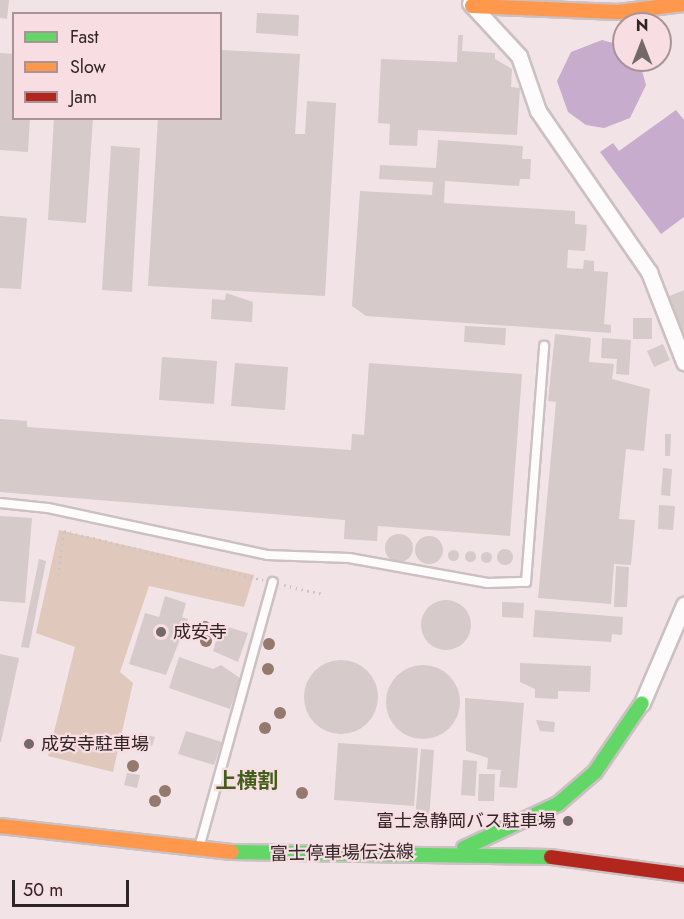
<!DOCTYPE html>
<html>
<head>
<meta charset="utf-8">
<style>
	body { margin:0 }
	#map { position:relative; width:684px; height:919px; overflow:hidden; background:#f2e3e6; font-family:Jost,"Noto Sans JP",sans-serif }
	div>[style] { position:absolute }
	.green>* { inset:0; background:#e1c8bd }
	.water>* { inset:0; background:#c8acce }
	.building>* { inset:0; background:#d6cacb }
	.round { border-radius:50% }
	.path>* { height:3px; margin-top:-1.5px; transform-origin:0; background:repeating-linear-gradient(90deg,#cac6c6 0 1.5px,transparent 0 6px) }
	.roads { filter:drop-shadow(2px 0 #cbc0c2) drop-shadow(-2px 0 #cbc0c2) drop-shadow(0 2px #cbc0c2) drop-shadow(0 -2px #cbc0c2) }
	.lane>* { height:8px; margin:-4px; padding:0 4px; transform-origin:4px; border-radius:4px; background:#fdfbfb }
	.street>* { height:15px; margin:-7.5px; padding:0 7.5px; transform-origin:7.5px; border-radius:7.5px; background:#fdfbfb }
	.fast>* { height:14px; margin:-7px; padding:0 7px; transform-origin:7px; border-radius:7px; background:#63d668 }
	.slow>* { height:14px; margin:-7px; padding:0 7px; transform-origin:7px; border-radius:7px; background:#ff974d }
	.jam>* { height:14px; margin:-7px; padding:0 7px; transform-origin:7px; border-radius:7px; background:#b3261e }
	.trees>* { width:12px; height:12px; margin:-6px; border-radius:50%; background:#937a6d }
	.dots>* { width:16px; height:16px; translate:-50% -50%; box-sizing:border-box; border:3px solid #f8dde2; border-radius:50% }
	span { translate:-50% -50%; white-space:nowrap; text-align:center; line-height:1.15; -webkit-text-stroke:4.5px #f8dde2; paint-order:stroke }
	.poi-label { font-size:18px; color:#2f2527 }
	.left { translate:0 -50%; text-align:left }
	.right { translate:-100% -50%; text-align:right }
	.street-label { font-size:18px; color:#2f2527 }
	.quarter-label { font-size:21px; color:#435e1a; font-weight:700 }
	.legend { position:absolute; left:12px; top:12px; width:210px; height:108px; box-sizing:border-box; background:#f8dde2; border:2px solid #a89397; margin:0; padding:8px 10px; list-style:none; font-size:18px; color:#2f2527 }
	.legend li { display:flex; align-items:center; gap:12px; height:30px }
	.legend b { width:30px; border:2px solid #a89397 }
	.north { position:absolute; left:612px; top:12px; width:60px; height:60px; box-sizing:border-box; background:#f8dde2; border:2px solid #a89397; border-radius:50%; rotate:0deg; font-size:16px; font-weight:700; line-height:24px; text-align:center; color:#2f2527 }
	.north::after { content:''; display:block; margin:auto; width:21px; height:27px; background:#73686a; clip-path:polygon(50% 0,100% 100%,50% 72%,0 100%) }
	.scale { position:absolute; left:12px; top:880px; width:117px; height:27px; box-sizing:border-box; border:3px solid #2f2527; border-top:0; padding-left:8px; font-size:18px; line-height:21px; white-space:nowrap; color:#2f2527; -webkit-text-stroke:4px #f8dde2; paint-order:stroke }
</style>
</head>
<body>
<div id="map">
	<div class="green">
		<div style="clip-path:polygon(59px 530px,254px 575px,244px 607px,149px 586px,120px 672px,133px 683px,113px 772px,48px 756px,75px 647px,36px 633px)"></div>
	</div>
	<div class="water">
		<div style="clip-path:polygon(602px 40px,624px 46px,624px 60px,639px 60px,646px 85px,630px 118px,604px 128px,586px 125px,568px 112px,557px 81px,571px 52px)"></div>
		<div style="clip-path:polygon(676px 110px,684px 120px,684px 217px,661px 234px,600px 152px,613px 143px,619px 151px)"></div>
	</div>
	<div class="building">
		<div style="clip-path:polygon(0 0,9px 0,7px 19px,0 18px)"></div>
		<div style="clip-path:polygon(257px 13px,299px 15px,298px 36px,256px 33px)"></div>
		<div style="clip-path:polygon(458px 35px,463px 35px,462px 51px,495px 53px,495px 59px,512px 69px,511px 87px,520px 88px,517px 135px,418px 130px,417px 146px,389px 145px,390px 124px,378px 123px,381px 59px,457px 62px)"></div>
		<div style="clip-path:polygon(220px 50px,300px 54px,295px 134px,305px 134px,307px 101px,336px 103px,325px 296px,148px 286px,158px 118px,220px 118px)"></div>
		<div style="clip-path:polygon(0 53px,14px 54px,14px 118px,30px 118px,28px 152px,0 150px)"></div>
		<div style="clip-path:polygon(54px 118px,93px 118px,86px 223px,48px 220px)"></div>
		<div style="clip-path:polygon(438px 140px,523px 146px,522px 159px,531px 159px,530px 179px,520px 179px,519px 186px,445px 181px,444px 203px,575px 211px,575px 224px,587px 225px,585px 251px,568px 250px,567px 268px,583px 269px,584px 260px,594px 261px,594px 271px,608px 272px,604px 324px,611px 325px,611px 333px,366px 316px,352px 306px,360px 191px,432px 195px,433px 182px,379px 179px,380px 165px,436px 168px)"></div>
		<div style="clip-path:polygon(111px 146px,140px 148px,132px 292px,102px 290px)"></div>
		<div style="clip-path:polygon(0 216px,27px 218px,21px 289px,0 288px)"></div>
		<div style="clip-path:polygon(684px 290px,684px 345px,665px 298px)"></div>
		<div style="clip-path:polygon(226px 293px,253px 302px,252px 322px,211px 319px,212px 299px,225px 300px)"></div>
		<div style="clip-path:polygon(633px 318px,652px 318px,652px 339px,633px 339px)"></div>
		<div style="clip-path:polygon(465px 326px,506px 328px,505px 345px,464px 342px)"></div>
		<div style="clip-path:polygon(555px 334px,591px 338px,589px 362px,614px 364px,612px 379px,650px 389px,644px 451px,626px 449px,619px 519px,635px 520px,631px 565px,614px 564px,611px 604px,538px 598px,556px 402px,548px 401px)"></div>
		<div style="clip-path:polygon(602px 338px,631px 340px,629px 375px,616px 374px,617px 359px,601px 358px)"></div>
		<div style="clip-path:polygon(663px 344px,670px 360px,654px 367px,647px 351px)"></div>
		<div style="clip-path:polygon(162px 357px,217px 361px,214px 404px,159px 400px)"></div>
		<div style="clip-path:polygon(235px 363px,288px 367px,285px 410px,231px 406px)"></div>
		<div style="clip-path:polygon(369px 363px,522px 374px,510px 536px,378px 526px,377px 541px,344px 539px,345px 520px,0 492px,0 419px,27px 421px,27px 427px,351px 450px,352px 434px,364px 435px)"></div>
		<div style="clip-path:polygon(665px 434px,671px 434px,670px 456px,665px 456px)"></div>
		<div style="clip-path:polygon(663px 468px,672px 469px,670px 496px,661px 495px)"></div>
		<div style="clip-path:polygon(659px 505px,675px 506px,673px 530px,658px 529px)"></div>
		<div style="clip-path:polygon(0 516px,32px 518px,25px 603px,0 601px)"></div>
		<div class="round" style="left:385px;top:534px;width:28px;height:28px"></div>
		<div class="round" style="left:415px;top:536px;width:28px;height:28px"></div>
		<div class="round" style="left:497px;top:549px;width:16px;height:16px"></div>
		<div class="round" style="left:447.5px;top:549.5px;width:11px;height:11px"></div>
		<div class="round" style="left:464.5px;top:550.5px;width:11px;height:11px"></div>
		<div class="round" style="left:480.5px;top:551.5px;width:11px;height:11px"></div>
		<div style="clip-path:polygon(39px 559px,46px 561px,29px 648px,21px 647px)"></div>
		<div style="clip-path:polygon(616px 566px,629px 567px,627px 607px,614px 607px)"></div>
		<div style="clip-path:polygon(165px 596px,186px 603px,182px 617px,188px 619px,166px 675px,129px 664px,145px 613px,159px 617px)"></div>
		<div class="round" style="left:421px;top:600px;width:50px;height:50px"></div>
		<div style="clip-path:polygon(502px 602px,524px 603px,523px 618px,502px 617px)"></div>
		<div style="clip-path:polygon(535px 610px,623px 617px,622px 635px,612px 634px,611px 642px,533px 637px)"></div>
		<div style="clip-path:polygon(221px 625px,248px 633px,238px 662px,213px 651px)"></div>
		<div style="clip-path:polygon(0 654px,19px 658px,1px 742px,0 742px)"></div>
		<div style="clip-path:polygon(179px 657px,213px 669px,221px 665px,240px 678px,230px 709px,169px 688px)"></div>
		<div class="round" style="left:304px;top:660px;width:74px;height:74px"></div>
		<div style="clip-path:polygon(520px 663px,591px 666px,590px 692px,558px 691px,558px 699px,535px 698px,535px 689px,520px 682px)"></div>
		<div class="round" style="left:386px;top:665px;width:74px;height:74px"></div>
		<div style="clip-path:polygon(465px 698px,524px 703px,517px 788px,499px 787px,501px 770px,487px 769px,488px 758px,466px 751px)"></div>
		<div style="clip-path:polygon(536px 720px,555px 722px,554px 732px,540px 731px)"></div>
		<div style="clip-path:polygon(186px 731px,222px 742px,214px 765px,178px 754px)"></div>
		<div style="clip-path:polygon(140px 733px,155px 737px,152px 746px,137px 743px)"></div>
		<div style="clip-path:polygon(338px 743px,418px 748px,414px 806px,334px 800px)"></div>
		<div style="clip-path:polygon(421px 749px,434px 750px,429px 820px,415px 819px)"></div>
		<div style="clip-path:polygon(463px 760px,477px 761px,475px 796px,461px 795px)"></div>
		<div style="clip-path:polygon(127px 773px,140px 775px,137px 788px,124px 785px)"></div>
		<div style="clip-path:polygon(479px 774px,495px 774px,494px 801px,478px 801px)"></div>
	</div>
	<div class="path">
		<div style="left:58px;top:575px;width:44px;rotate:-82.2deg"></div>
		<div style="left:64px;top:531px;width:205px;rotate:13.8deg"></div>
		<div style="left:284px;top:585px;width:40px;rotate:13deg"></div>
	</div>
	<div class="roads">
		<div class="lane">
			<div style="left:0;top:503px;width:48px;rotate:5.9deg"></div>
			<div style="left:48px;top:508px;width:224px;rotate:12.1deg"></div>
			<div style="left:267px;top:555px;width:82px;rotate:2.1deg"></div>
			<div style="left:349px;top:558px;width:141px;rotate:10.2deg"></div>
			<div style="left:488px;top:583px;width:38px;rotate:-2deg"></div>
			<div style="left:526px;top:582px;width:237px;rotate:-85.6deg"></div>
			<div style="left:199px;top:848px;width:276px;rotate:-74.5deg"></div>
		</div>
		<div class="street">
			<div style="left:470px;top:3px;width:72px;rotate:47.2deg"></div>
			<div style="left:519px;top:56px;width:58px;rotate:70.9deg"></div>
			<div style="left:538px;top:111px;width:196px;rotate:55.4deg"></div>
			<div style="left:649px;top:272px;width:97px;rotate:68.7deg"></div>
			<div style="left:642px;top:703px;width:107px;rotate:-66.8deg"></div>
		</div>
		<div class="fast">
			<div style="left:464px;top:848px;width:104px;rotate:-25.1deg"></div>
			<div style="left:558px;top:804px;width:49px;rotate:-40.9deg"></div>
			<div style="left:595px;top:772px;width:83px;rotate:-55.7deg"></div>
			<div style="left:232px;top:852px;width:319px;rotate:0.9deg"></div>
		</div>
		<div class="slow">
			<div style="left:472px;top:6px;width:146px;rotate:2.4deg"></div>
			<div style="left:618px;top:12px;width:66px;rotate:-6.9deg"></div>
			<div style="left:0;top:826px;width:233px;rotate:6.4deg"></div>
		</div>
		<div class="jam">
			<div style="left:551px;top:857px;width:134px;rotate:7.7deg"></div>
		</div>
	</div>
	<div class="trees">
		<div style="left:205px;top:627px"></div>
		<div style="left:206px;top:641px"></div>
		<div style="left:269px;top:644px"></div>
		<div style="left:268px;top:669px"></div>
		<div style="left:280px;top:713px"></div>
		<div style="left:265px;top:728px"></div>
		<div style="left:133px;top:766px"></div>
		<div style="left:165px;top:791px"></div>
		<div style="left:302px;top:793px"></div>
		<div style="left:155px;top:801px"></div>
	</div>
	<div class="dots">
		<div style="left:161px;top:632px;background:#73686a"></div>
		<div style="left:29px;top:744px;background:#73686a"></div>
		<div style="left:568px;top:821px;background:#73686a"></div>
	</div>
	<div class="poi-label">
		<span class="left" style="left:173px;top:632px">成安寺</span>
		<span class="left" style="left:41px;top:744px">成安寺駐車場</span>
		<span class="right" style="left:556px;top:821px">富士急静岡バス駐車場</span>
	</div>
	<div class="street-label">
		<span style="left:342px;top:853px;rotate:-1deg">富士停車場伝法線</span>
	</div>
	<div class="quarter-label">
		<span style="left:247px;top:781px">上横割</span>
	</div>
	<ul class="legend">
	<li><b style="height:8px;background:#63d668"></b>Fast</li>
	<li><b style="height:8px;background:#ff974d"></b>Slow</li>
	<li><b style="height:8px;background:#b3261e"></b>Jam</li>
	</ul>
	<div class="north">N</div>
	<div class="scale">50 m</div>
</div>
</body>
</html>
